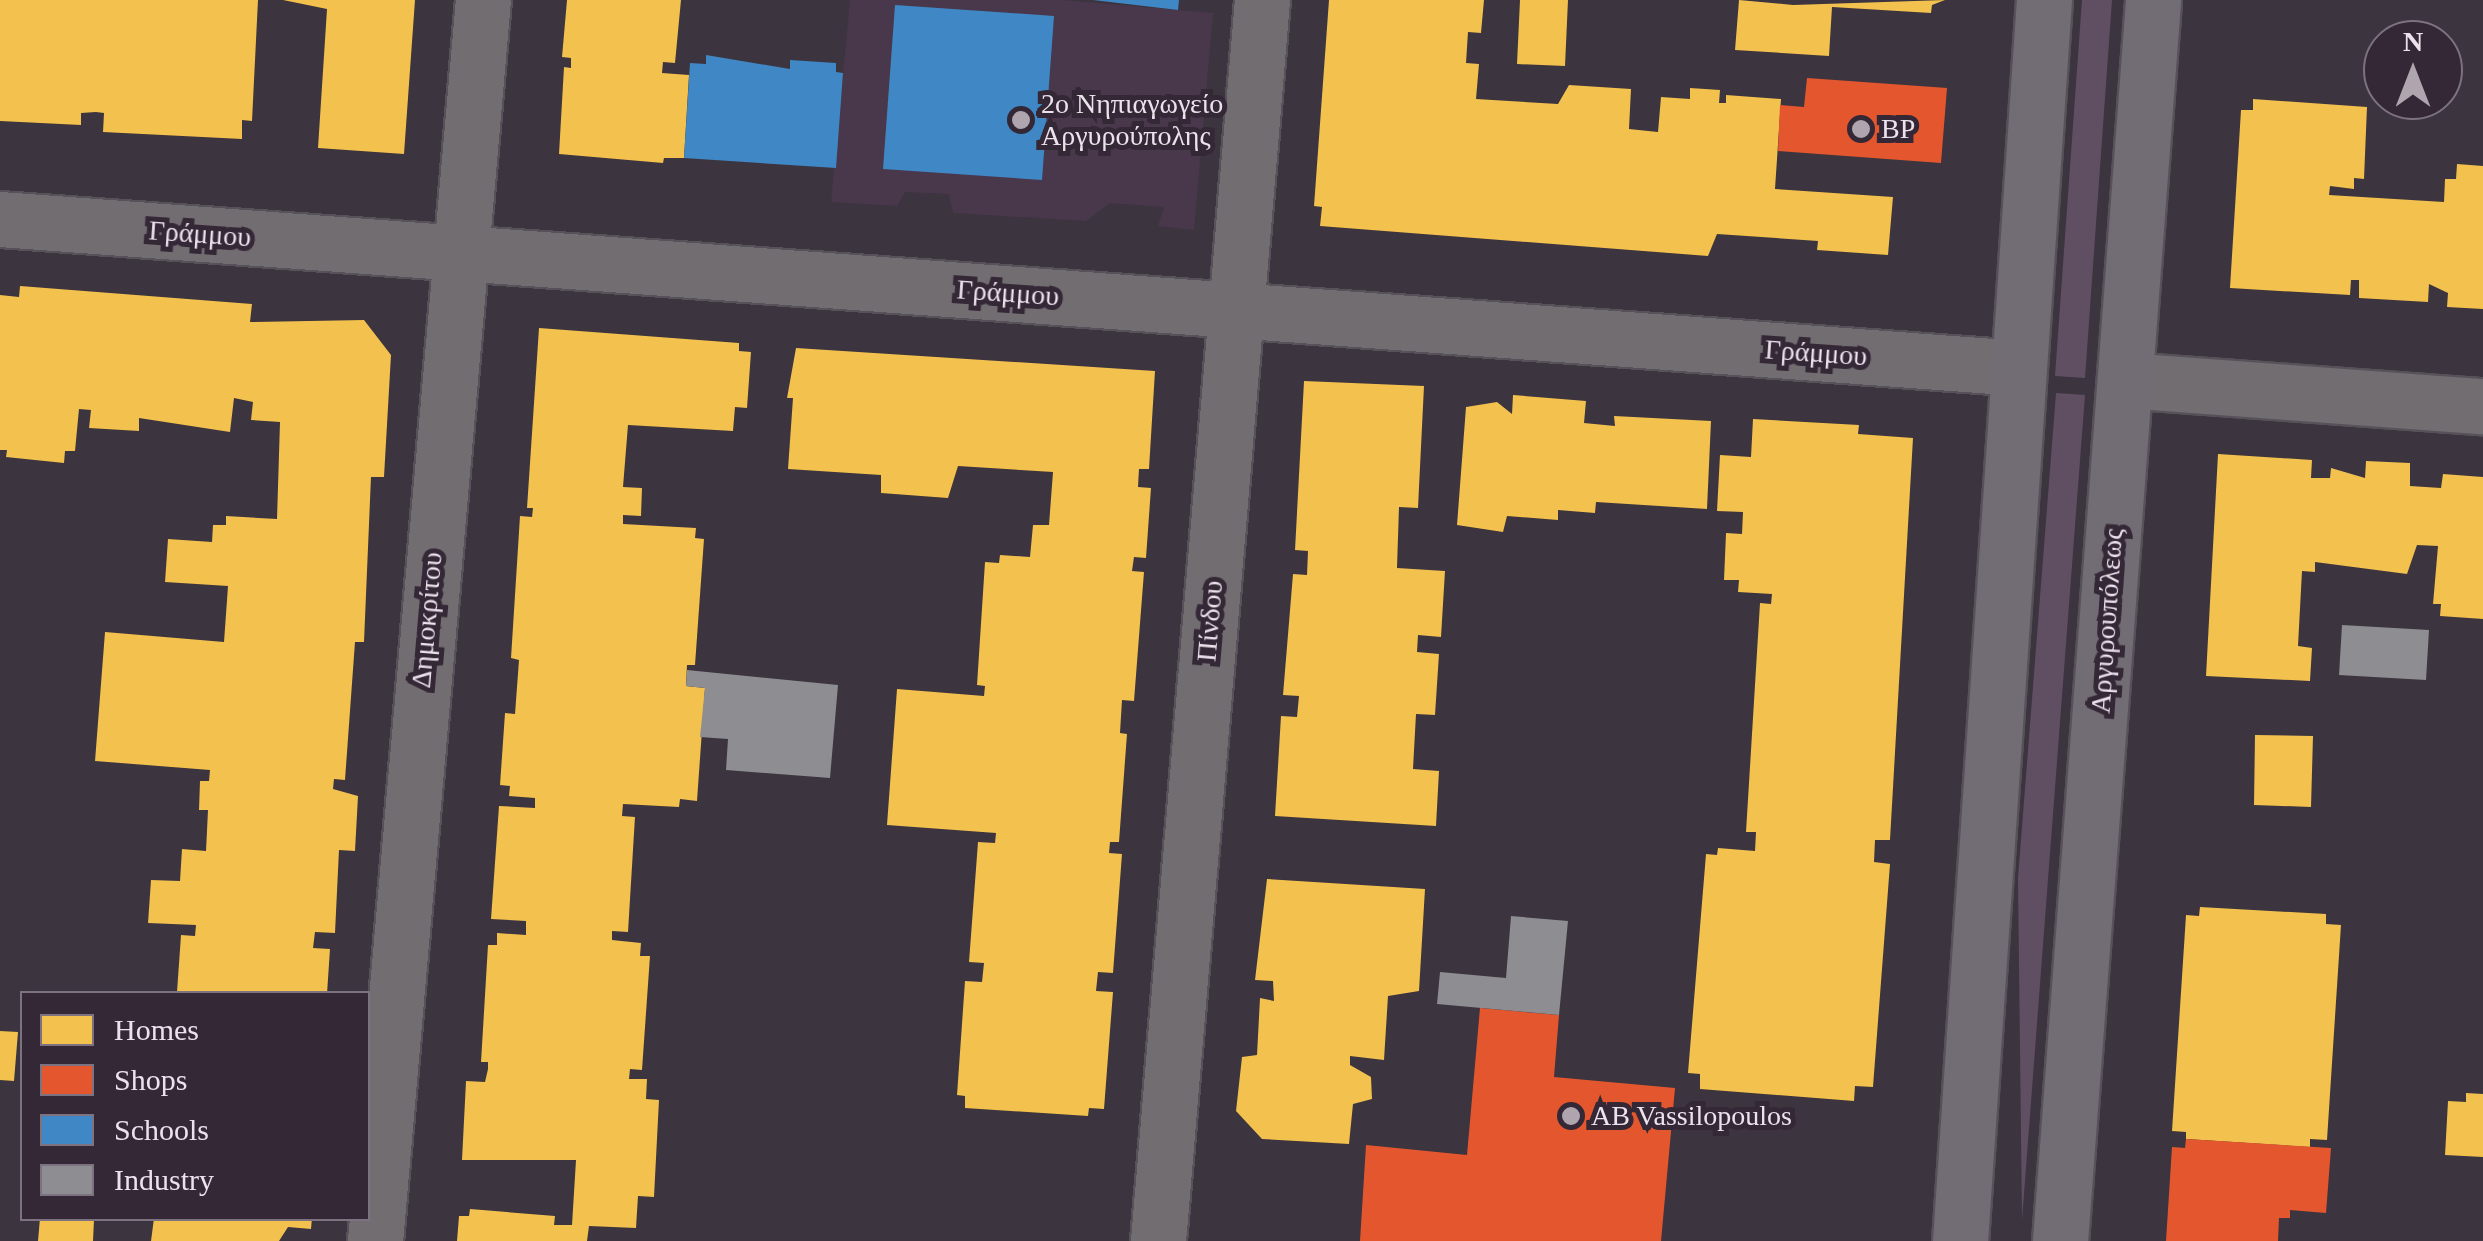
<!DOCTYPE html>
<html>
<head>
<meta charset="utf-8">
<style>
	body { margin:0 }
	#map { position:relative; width:2483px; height:1241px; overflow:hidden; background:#3c343e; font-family:Georgia,serif }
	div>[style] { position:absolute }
	.built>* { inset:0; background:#49374b }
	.green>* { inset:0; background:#604e63 }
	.homes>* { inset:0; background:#f2c14e }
	.shops>* { inset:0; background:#e4572e }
	.schools>* { inset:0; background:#3f88c5 }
	.industry>* { inset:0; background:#8d8d92 }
	.roads { filter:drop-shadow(2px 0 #575159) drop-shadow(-2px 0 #575159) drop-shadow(0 2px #575159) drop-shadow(0 -2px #575159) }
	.minor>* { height:55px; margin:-27.5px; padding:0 27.5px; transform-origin:27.5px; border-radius:27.5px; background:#716d71 }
	.major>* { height:55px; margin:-27.5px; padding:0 27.5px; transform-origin:27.5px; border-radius:27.5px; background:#726d74 }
	.dots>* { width:28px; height:28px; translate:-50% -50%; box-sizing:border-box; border:5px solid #342736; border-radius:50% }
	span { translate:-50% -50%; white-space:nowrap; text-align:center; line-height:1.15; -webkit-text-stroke:10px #342736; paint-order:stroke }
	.poi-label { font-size:28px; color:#ebe2ec }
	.left { translate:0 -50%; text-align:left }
	.street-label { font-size:28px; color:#ebe2ec }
	.legend { position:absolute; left:20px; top:991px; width:350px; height:230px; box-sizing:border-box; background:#342736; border:2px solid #7d727f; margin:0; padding:12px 18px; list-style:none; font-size:30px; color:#ebe2ec }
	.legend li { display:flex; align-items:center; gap:20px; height:50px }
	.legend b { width:50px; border:2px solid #7d727f }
	.north { position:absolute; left:2363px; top:20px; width:100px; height:100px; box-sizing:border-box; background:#342736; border:2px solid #7d727f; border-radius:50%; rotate:0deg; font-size:28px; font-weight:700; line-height:40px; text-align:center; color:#ebe2ec }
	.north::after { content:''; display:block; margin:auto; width:35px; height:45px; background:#aea5af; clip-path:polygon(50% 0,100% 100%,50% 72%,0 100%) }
</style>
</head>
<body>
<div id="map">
	<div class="built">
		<div style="clip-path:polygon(850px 0,1062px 0,1213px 13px,1194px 230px,1158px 226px,1164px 207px,1110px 203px,1086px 221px,953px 213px,949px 194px,905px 192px,897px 206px,831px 202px)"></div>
	</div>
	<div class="green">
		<div style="clip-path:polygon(2082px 0,2112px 0,2085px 378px,2055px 376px)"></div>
		<div style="clip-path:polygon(2056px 393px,2085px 395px,2022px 1220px,2018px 878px)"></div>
	</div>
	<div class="homes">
		<div style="clip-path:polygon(0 0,258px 0,252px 121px,242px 120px,242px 139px,103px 132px,104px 113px,96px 112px,81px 113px,81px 125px,0 121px)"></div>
		<div style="clip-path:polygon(283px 0,415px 0,404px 154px,318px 148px,327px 9px)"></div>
		<div style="clip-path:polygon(567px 0,681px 0,675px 63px,663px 62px,662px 73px,689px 75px,684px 158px,664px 158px,663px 163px,559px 154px,564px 67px,571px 68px,571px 58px,562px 57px)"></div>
		<div style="clip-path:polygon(1329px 0,1484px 0,1481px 33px,1468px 32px,1466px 63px,1479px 64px,1476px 99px,1558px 104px,1569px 85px,1631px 89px,1629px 129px,1658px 132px,1661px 97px,1690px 99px,1690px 88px,1720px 90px,1719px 103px,1726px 103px,1726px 95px,1781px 99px,1775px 189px,1893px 197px,1888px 255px,1817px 250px,1818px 241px,1717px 234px,1708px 256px,1320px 226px,1322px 207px,1314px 206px)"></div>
		<div style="clip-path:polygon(1520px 0,1568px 0,1565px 66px,1517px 64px)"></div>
		<div style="clip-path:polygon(1739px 0,1793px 5px,1945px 0,1932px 5px,1931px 13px,1832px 7px,1829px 56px,1735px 50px)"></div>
		<div style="clip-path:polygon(2253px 99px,2367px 107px,2364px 179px,2354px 178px,2354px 189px,2330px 186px,2329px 195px,2444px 202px,2445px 179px,2456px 179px,2457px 164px,2483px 166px,2483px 309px,2447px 307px,2448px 293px,2429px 284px,2428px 302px,2359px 298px,2359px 280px,2351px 280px,2350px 295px,2230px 288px,2241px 110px,2253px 110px)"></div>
		<div style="clip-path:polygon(20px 286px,252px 304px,250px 322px,364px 320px,391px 355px,384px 477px,371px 477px,364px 642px,355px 642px,345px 780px,334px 779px,333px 789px,358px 796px,355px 851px,339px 850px,335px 933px,315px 932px,313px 948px,330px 949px,327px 994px,177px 992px,181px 935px,195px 936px,196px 925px,148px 923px,151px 880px,180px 881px,182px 849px,206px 851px,208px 810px,199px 810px,200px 781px,209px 781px,210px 770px,95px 761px,105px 632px,224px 642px,228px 586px,165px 582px,168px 539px,212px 542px,213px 525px,226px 525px,226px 516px,277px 519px,280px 422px,251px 420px,253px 402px,234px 398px,230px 432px,139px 418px,139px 431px,89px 428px,91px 410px,79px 409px,75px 451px,65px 451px,64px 463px,6px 457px,7px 450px,0 450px,0 295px,19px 297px)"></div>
		<div style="clip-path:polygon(539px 328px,739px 343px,739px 351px,751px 352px,747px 408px,735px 407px,733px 431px,628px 425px,623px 487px,642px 488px,641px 516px,623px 515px,623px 524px,696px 528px,695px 538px,704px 539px,695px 665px,687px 665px,686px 686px,705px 688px,697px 801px,680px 799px,679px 807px,623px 804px,622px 816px,635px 817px,628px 932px,612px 931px,612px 940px,641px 943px,640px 956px,650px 956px,642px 1070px,630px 1069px,629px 1079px,647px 1079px,646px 1099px,659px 1100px,654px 1197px,638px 1196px,636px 1228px,589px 1226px,587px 1241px,457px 1241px,459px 1216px,469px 1216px,470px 1209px,555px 1216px,554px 1225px,572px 1225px,576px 1160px,462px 1160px,466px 1081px,485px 1082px,488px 1069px,488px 1062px,481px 1062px,488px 945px,497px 945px,497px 933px,526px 935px,526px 921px,491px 919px,499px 806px,535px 808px,535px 798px,509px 796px,510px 786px,500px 785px,505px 713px,515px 714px,519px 660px,511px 658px,520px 516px,532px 517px,533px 508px,527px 508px)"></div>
		<div style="clip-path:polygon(796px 348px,1155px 371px,1149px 469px,1139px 469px,1138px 487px,1151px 488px,1146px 558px,1134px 557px,1132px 571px,1144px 572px,1134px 701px,1122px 700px,1120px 733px,1127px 734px,1119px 842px,1110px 842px,1109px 853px,1122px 854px,1113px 973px,1098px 972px,1096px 991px,1113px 992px,1104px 1109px,1089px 1108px,1088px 1116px,965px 1108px,965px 1096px,957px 1095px,965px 981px,982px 982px,984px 963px,969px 962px,978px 842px,995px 843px,996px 833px,887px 825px,897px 689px,984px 696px,985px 686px,977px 685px,985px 562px,999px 563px,1000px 555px,1030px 557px,1033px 525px,1049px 525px,1053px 472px,958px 466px,948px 498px,881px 493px,881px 475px,788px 469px,793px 398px,787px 398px)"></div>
		<div style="clip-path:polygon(1304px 381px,1424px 386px,1418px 508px,1399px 507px,1397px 568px,1445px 571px,1441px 637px,1418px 635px,1417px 652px,1439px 654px,1435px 715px,1416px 714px,1413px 769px,1439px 771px,1436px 826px,1275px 816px,1281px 716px,1297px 717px,1299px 696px,1283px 695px,1293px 574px,1307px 575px,1308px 551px,1295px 550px)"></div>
		<div style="clip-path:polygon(1513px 395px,1586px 401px,1584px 423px,1615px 426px,1614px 416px,1711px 421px,1707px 509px,1596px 502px,1595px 513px,1558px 510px,1558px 520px,1507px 516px,1503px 532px,1457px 525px,1466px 407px,1497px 402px,1512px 414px)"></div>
		<div style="clip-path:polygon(1753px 419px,1859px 425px,1858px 434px,1913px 438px,1890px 840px,1875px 840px,1874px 862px,1890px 864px,1873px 1087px,1855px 1086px,1854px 1101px,1700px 1089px,1700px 1074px,1688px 1073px,1706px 854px,1717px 855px,1718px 848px,1755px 851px,1756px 832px,1746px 832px,1760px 603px,1771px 604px,1772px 594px,1738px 592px,1739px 580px,1724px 580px,1726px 533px,1742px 534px,1743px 512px,1717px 511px,1720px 455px,1751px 457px)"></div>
		<div style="clip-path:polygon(2218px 454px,2312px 460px,2311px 478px,2330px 478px,2331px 468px,2365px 478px,2366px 461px,2410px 463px,2410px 486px,2441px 488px,2443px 474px,2483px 477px,2483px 619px,2440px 616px,2441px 604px,2433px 604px,2438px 546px,2417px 545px,2407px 574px,2315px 562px,2315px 572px,2302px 571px,2298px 646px,2312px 648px,2310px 681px,2206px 676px)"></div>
		<div style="clip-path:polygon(2255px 735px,2313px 736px,2311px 807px,2254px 805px)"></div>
		<div style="clip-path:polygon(1267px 879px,1425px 889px,1419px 991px,1388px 996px,1384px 1060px,1350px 1056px,1350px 1065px,1371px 1077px,1372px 1099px,1353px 1104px,1349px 1144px,1262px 1139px,1236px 1111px,1242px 1057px,1257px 1055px,1260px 998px,1274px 1001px,1273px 981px,1255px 980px)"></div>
		<div style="clip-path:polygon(2200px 907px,2326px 914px,2326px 924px,2341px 925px,2327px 1140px,2310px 1139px,2310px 1147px,2186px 1139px,2186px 1132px,2172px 1131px,2186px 915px,2199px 916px)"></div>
		<div style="clip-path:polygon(0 1031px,18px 1032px,14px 1081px,0 1080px)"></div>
		<div style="clip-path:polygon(2466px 1093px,2483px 1094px,2483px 1157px,2445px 1155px,2448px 1101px,2466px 1102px)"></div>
		<div style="clip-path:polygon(40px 1218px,94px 1220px,93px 1241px,38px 1241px)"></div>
		<div style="clip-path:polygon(154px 1218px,312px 1218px,311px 1229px,288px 1227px,279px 1241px,151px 1241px)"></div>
	</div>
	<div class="shops">
		<div style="clip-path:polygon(1807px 78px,1947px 88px,1941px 163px,1778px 151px,1780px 105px,1804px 107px)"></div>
		<div style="clip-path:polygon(1480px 1008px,1559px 1015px,1554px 1077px,1675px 1088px,1661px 1241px,1360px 1241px,1366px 1145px,1467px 1155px)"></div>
		<div style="clip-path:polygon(2186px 1139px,2331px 1148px,2326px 1213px,2290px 1210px,2290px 1218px,2279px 1218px,2278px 1241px,2166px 1241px,2172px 1147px,2185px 1148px)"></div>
	</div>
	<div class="schools">
		<div style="clip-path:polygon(1093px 0,1179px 0,1178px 10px)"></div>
		<div style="clip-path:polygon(895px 5px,1054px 16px,1042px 180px,883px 169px)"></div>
		<div style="clip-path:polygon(706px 55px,790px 69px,790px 60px,836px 63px,836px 72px,843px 73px,836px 168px,684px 158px,690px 63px,706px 64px)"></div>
	</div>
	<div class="industry">
		<div style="clip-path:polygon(2342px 625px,2429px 630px,2426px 680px,2339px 675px)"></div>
		<div style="clip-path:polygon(687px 670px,838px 685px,830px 778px,726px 770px,728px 739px,700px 737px,705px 688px,686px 686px)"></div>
		<div style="clip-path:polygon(1511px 916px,1568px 921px,1559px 1015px,1437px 1004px,1440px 972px,1506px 978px)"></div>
	</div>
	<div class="roads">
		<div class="minor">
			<div style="left:0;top:219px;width:2022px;rotate:4.22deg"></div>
			<div style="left:2125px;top:380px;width:359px;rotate:4.2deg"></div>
			<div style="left:375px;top:1241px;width:1246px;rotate:-85.03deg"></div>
			<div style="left:1158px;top:1241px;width:1245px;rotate:-85.21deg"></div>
		</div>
		<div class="major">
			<div style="left:1960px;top:1241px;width:1244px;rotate:-86.13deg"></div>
			<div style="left:2060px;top:1241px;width:1244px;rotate:-85.71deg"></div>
		</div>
	</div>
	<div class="dots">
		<div style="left:1021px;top:120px;background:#aea5af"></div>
		<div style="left:1861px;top:129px;background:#aea5af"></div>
		<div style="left:1571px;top:1116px;background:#aea5af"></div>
	</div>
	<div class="poi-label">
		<span class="left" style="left:1041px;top:120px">2ο Νηπιαγωγείο<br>Αργυρούπολης</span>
		<span class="left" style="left:1881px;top:129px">BP</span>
		<span class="left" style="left:1591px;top:1116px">AB Vassilopoulos</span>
	</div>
	<div class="street-label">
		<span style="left:200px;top:234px;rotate:4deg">Γράμμου</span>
		<span style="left:1008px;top:293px;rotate:4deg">Γράμμου</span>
		<span style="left:1816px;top:353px;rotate:4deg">Γράμμου</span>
		<span style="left:427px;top:620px;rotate:-85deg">Δημοκρίτου</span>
		<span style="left:1210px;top:621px;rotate:-85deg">Πίνδου</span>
		<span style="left:2107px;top:621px;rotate:-86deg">Αργυρουπόλεως</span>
	</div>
	<ul class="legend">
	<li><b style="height:28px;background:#f2c14e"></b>Homes</li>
	<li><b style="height:28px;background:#e4572e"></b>Shops</li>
	<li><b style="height:28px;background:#3f88c5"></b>Schools</li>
	<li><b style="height:28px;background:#8d8d92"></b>Industry</li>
	</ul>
	<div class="north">N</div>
</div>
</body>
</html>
